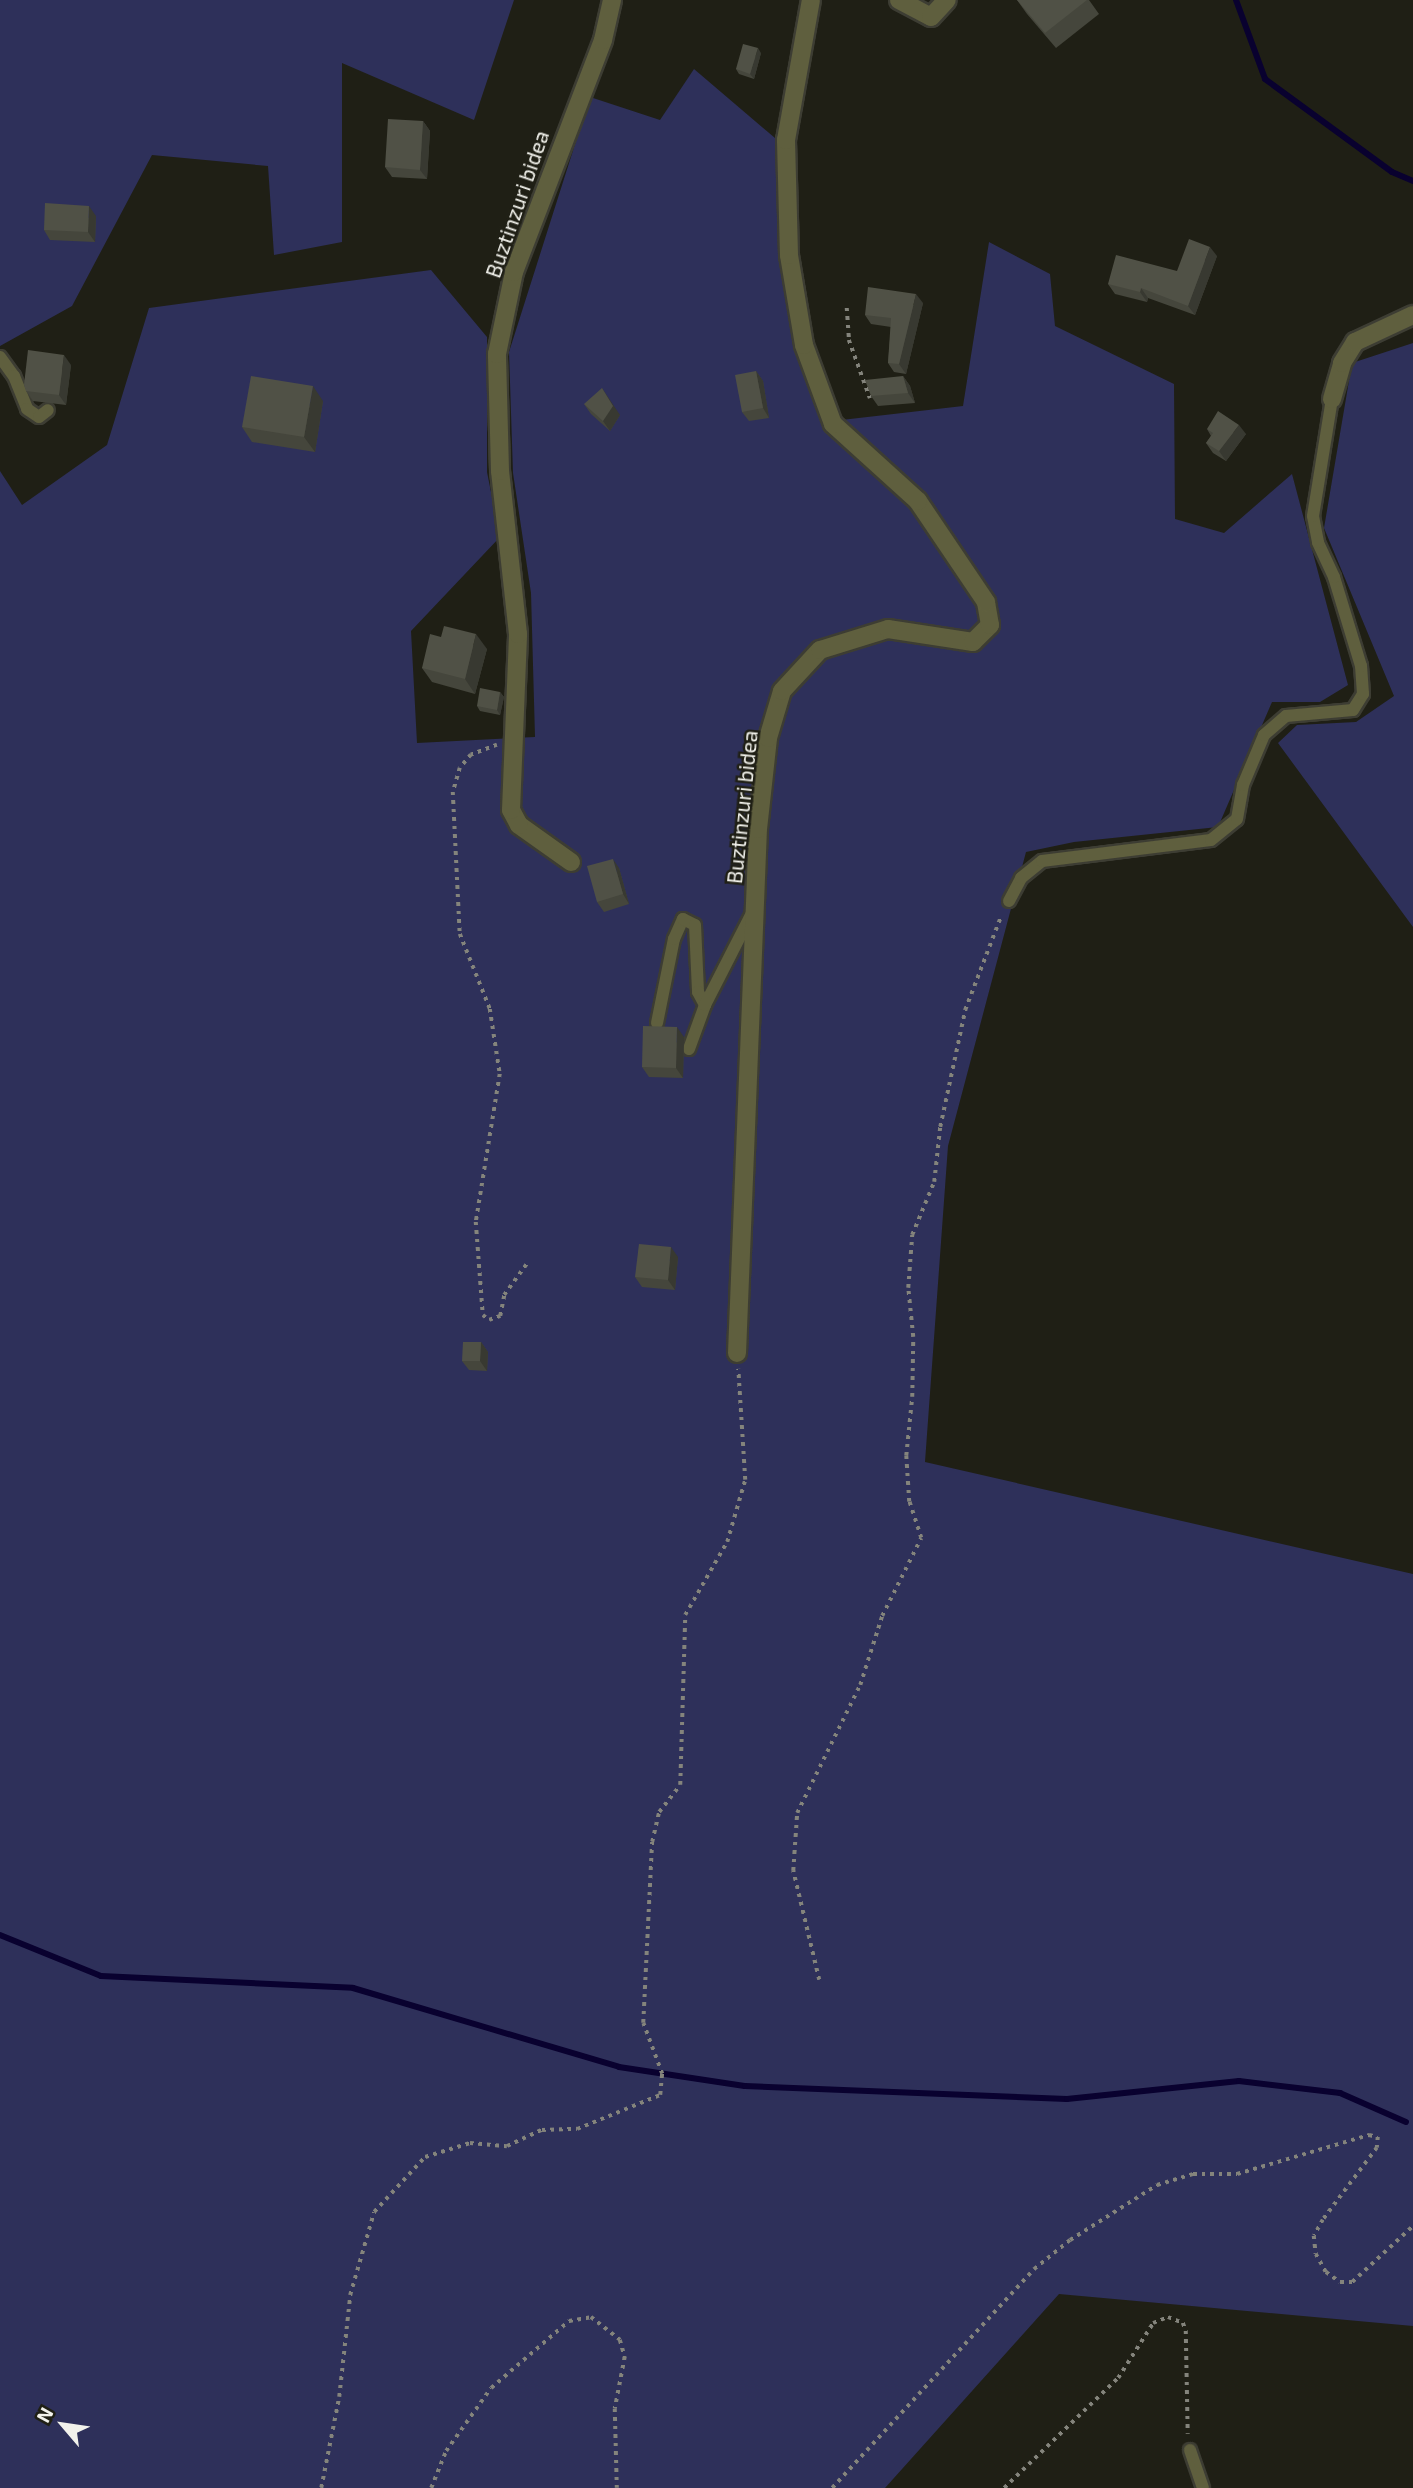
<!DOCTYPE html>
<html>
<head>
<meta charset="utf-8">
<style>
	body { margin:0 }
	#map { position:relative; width:1413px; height:2488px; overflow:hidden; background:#1f1f15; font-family:"Exo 2",sans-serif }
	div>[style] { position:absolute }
	.green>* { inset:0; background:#2e305a }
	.stream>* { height:6px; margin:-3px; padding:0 3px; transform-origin:3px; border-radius:3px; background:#09012f }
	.path>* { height:3.5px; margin-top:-1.75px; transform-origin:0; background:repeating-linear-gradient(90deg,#84847c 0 3.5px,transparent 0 8.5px) }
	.roads { filter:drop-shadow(2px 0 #3d3d33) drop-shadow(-2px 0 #3d3d33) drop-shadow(0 2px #3d3d33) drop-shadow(0 -2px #3d3d33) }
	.lane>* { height:12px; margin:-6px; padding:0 6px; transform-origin:6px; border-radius:6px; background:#5f5f3e }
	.street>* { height:18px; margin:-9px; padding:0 9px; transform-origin:9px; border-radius:9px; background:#5f5f3e }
	.wall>* { inset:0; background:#45463c }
	.shaded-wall>* { inset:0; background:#383931 }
	.building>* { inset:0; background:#505146 }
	span { translate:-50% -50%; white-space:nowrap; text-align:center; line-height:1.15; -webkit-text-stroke:5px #1f1f15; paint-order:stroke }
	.street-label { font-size:21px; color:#f2f2ec }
	.north { position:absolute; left:28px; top:2390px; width:70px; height:70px; -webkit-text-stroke:5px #1f1f15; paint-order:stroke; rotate:299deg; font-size:19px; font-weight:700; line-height:28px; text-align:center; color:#f2f2ec }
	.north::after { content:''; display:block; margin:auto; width:24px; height:32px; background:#f2f2ec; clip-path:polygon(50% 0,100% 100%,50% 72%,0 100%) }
</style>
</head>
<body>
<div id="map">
	<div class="green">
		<div style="clip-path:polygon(0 0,514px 0,474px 120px,342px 63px,342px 242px,274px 255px,268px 166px,152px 155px,72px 306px,0 346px)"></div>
		<div style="clip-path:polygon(694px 69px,775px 138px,780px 256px,798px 349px,824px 422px,963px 406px,989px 242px,1050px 274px,1055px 326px,1174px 384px,1175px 519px,1224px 533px,1292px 474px,1348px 685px,1320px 702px,1272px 702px,1218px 827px,1074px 842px,1026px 852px,948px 1146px,925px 1462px,1413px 1574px,1413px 2326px,1059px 2294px,885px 2488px,0 2488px,0 471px,22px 505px,107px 445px,149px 308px,431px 270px,487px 337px,487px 472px,500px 537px,411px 631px,417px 743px,535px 737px,531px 593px,513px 473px,509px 352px,590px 97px,660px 120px)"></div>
		<div style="clip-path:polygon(1413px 343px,1413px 927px,1278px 743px,1297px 725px,1356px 722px,1394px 696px,1324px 528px,1352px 363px)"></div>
	</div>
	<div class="stream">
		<div style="left:1236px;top:0;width:84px;rotate:69.8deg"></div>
		<div style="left:1265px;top:79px;width:157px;rotate:36.2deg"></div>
		<div style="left:1392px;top:172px;width:23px;rotate:23deg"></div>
		<div style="left:0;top:1935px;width:109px;rotate:22.1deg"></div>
		<div style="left:101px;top:1976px;width:252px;rotate:2.7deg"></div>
		<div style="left:353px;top:1988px;width:277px;rotate:16.5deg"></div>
		<div style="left:619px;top:2067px;width:127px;rotate:8.6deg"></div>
		<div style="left:745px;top:2086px;width:322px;rotate:2.3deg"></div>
		<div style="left:1067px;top:2099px;width:173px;rotate:-6deg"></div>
		<div style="left:1239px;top:2081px;width:102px;rotate:6.8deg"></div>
		<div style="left:1340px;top:2093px;width:72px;rotate:23.7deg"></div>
	</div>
	<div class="path">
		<div style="left:847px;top:308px;width:32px;rotate:86deg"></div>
		<div style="left:849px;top:340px;width:62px;rotate:70.1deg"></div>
		<div style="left:497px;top:745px;width:28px;rotate:159deg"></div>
		<div style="left:471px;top:755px;width:17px;rotate:130deg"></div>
		<div style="left:460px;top:768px;width:25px;rotate:106deg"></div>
		<div style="left:453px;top:792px;width:142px;rotate:87.2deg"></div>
		<div style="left:460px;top:934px;width:81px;rotate:68.2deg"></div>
		<div style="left:490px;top:1009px;width:66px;rotate:81.3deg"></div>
		<div style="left:500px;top:1074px;width:150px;rotate:99.2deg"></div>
		<div style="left:476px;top:1222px;width:93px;rotate:85.7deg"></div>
		<div style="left:483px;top:1315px;width:8px;rotate:40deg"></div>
		<div style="left:489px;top:1320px;width:12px;rotate:-20deg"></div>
		<div style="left:500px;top:1316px;width:21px;rotate:-79deg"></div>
		<div style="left:504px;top:1295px;width:39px;rotate:-54deg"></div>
		<div style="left:819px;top:1980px;width:112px;rotate:-103.4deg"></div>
		<div style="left:793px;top:1871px;width:58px;rotate:-86.1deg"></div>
		<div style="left:797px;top:1813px;width:143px;rotate:-63.8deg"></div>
		<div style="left:860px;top:1685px;width:72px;rotate:-72.3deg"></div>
		<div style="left:882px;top:1616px;width:87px;rotate:-63.4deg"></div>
		<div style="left:921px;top:1538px;width:38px;rotate:-108deg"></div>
		<div style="left:909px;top:1502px;width:46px;rotate:-93.7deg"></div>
		<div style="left:906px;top:1456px;width:59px;rotate:-84.2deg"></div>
		<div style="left:912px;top:1397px;width:60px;rotate:-89deg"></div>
		<div style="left:913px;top:1337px;width:49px;rotate:-95.8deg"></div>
		<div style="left:908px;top:1288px;width:53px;rotate:-85.7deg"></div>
		<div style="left:912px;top:1235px;width:57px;rotate:-67.5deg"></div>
		<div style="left:934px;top:1182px;width:55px;rotate:-83.8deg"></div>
		<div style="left:940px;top:1127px;width:120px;rotate:-77.9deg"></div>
		<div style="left:965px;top:1010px;width:101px;rotate:-69deg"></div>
		<div style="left:321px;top:2488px;width:93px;rotate:-78.8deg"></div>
		<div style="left:339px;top:2397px;width:103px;rotate:-83.8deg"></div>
		<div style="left:350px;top:2295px;width:86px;rotate:-73.9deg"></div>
		<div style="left:374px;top:2212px;width:75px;rotate:-47.2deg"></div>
		<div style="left:425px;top:2157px;width:47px;rotate:-17.3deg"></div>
		<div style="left:470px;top:2143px;width:37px;rotate:5deg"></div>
		<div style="left:507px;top:2146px;width:38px;rotate:-25deg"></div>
		<div style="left:542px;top:2130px;width:35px;rotate:-2deg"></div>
		<div style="left:577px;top:2129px;width:90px;rotate:-22.3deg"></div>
		<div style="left:660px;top:2095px;width:21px;rotate:-85deg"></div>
		<div style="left:662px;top:2074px;width:54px;rotate:-110.4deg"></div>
		<div style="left:643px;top:2023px;width:181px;rotate:-87.2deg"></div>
		<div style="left:652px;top:1842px;width:31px;rotate:-77deg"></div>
		<div style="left:659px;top:1812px;width:34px;rotate:-52deg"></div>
		<div style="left:680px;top:1785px;width:170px;rotate:-88.3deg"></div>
		<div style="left:685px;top:1615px;width:84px;rotate:-60.1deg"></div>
		<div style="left:727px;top:1542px;width:65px;rotate:-73.8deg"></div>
		<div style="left:745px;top:1480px;width:111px;rotate:-93.6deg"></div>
		<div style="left:431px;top:2488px;width:40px;rotate:-68deg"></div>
		<div style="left:446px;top:2451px;width:77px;rotate:-54.5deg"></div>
		<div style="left:491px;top:2388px;width:103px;rotate:-40.7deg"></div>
		<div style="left:569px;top:2321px;width:22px;rotate:-10deg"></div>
		<div style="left:591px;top:2317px;width:37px;rotate:38deg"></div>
		<div style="left:620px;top:2340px;width:18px;rotate:74deg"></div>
		<div style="left:625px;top:2357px;width:53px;rotate:100.9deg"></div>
		<div style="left:615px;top:2409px;width:79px;rotate:88.5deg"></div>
		<div style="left:832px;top:2488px;width:298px;rotate:-47.3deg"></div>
		<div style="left:1034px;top:2269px;width:46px;rotate:-38.9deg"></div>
		<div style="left:1070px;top:2240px;width:103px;rotate:-32.3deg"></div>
		<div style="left:1157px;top:2185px;width:38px;rotate:-17deg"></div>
		<div style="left:1193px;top:2174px;width:44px"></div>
		<div style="left:1237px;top:2174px;width:138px;rotate:-16.5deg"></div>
		<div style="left:1369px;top:2135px;width:9px;rotate:13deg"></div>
		<div style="left:1378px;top:2137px;width:11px;rotate:95deg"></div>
		<div style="left:1377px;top:2148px;width:90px;rotate:126.9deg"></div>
		<div style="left:1323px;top:2220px;width:18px;rotate:119deg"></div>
		<div style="left:1314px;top:2236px;width:18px;rotate:84deg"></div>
		<div style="left:1316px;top:2254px;width:21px;rotate:61deg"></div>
		<div style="left:1326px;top:2272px;width:17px;rotate:36deg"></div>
		<div style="left:1340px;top:2282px;width:12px"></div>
		<div style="left:1352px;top:2282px;width:83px;rotate:-42.6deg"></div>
		<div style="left:1004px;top:2488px;width:158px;rotate:-44deg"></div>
		<div style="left:1118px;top:2378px;width:65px;rotate:-57.5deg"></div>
		<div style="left:1153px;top:2323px;width:16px;rotate:-22deg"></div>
		<div style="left:1168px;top:2317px;width:16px;rotate:22deg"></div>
		<div style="left:1183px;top:2323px;width:9px;rotate:69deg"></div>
		<div style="left:1186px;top:2331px;width:103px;rotate:88.9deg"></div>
	</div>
	<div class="roads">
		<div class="lane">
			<div style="left:0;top:357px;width:24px;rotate:54deg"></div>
			<div style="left:14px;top:376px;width:35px;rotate:68deg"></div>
			<div style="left:27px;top:409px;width:14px;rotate:34deg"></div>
			<div style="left:39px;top:417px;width:11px;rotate:-38deg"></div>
			<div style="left:1009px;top:901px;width:26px;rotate:-62deg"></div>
			<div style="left:1021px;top:878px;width:27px;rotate:-39deg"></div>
			<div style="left:1042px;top:861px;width:170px;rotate:-7.1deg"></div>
			<div style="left:1211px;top:840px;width:33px;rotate:-39deg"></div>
			<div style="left:1237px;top:819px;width:35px;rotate:-80deg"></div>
			<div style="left:1243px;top:785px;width:54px;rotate:-67.2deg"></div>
			<div style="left:1264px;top:735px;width:29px;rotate:-41deg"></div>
			<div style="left:1286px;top:716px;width:67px;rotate:-5.1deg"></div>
			<div style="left:1353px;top:710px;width:19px;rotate:-58deg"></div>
			<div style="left:1363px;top:694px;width:28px;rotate:-94deg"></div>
			<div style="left:1361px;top:666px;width:93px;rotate:-106.9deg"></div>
			<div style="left:1334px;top:577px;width:38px;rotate:-115deg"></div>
			<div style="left:1318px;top:542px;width:26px;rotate:-101deg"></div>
			<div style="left:1313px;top:516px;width:119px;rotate:-80.8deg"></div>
			<div style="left:657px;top:1023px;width:86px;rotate:-78.6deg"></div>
			<div style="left:674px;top:939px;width:22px;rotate:-66deg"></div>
			<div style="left:683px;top:919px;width:13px;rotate:27deg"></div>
			<div style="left:695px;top:925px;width:67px;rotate:87.4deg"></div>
			<div style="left:698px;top:992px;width:15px;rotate:62deg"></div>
			<div style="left:689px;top:1049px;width:47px;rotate:-70deg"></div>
			<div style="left:705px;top:1005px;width:103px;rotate:-62.9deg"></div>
			<div style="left:1190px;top:2450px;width:40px;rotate:71.1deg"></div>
		</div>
		<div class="street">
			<div style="left:899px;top:0;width:36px;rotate:28deg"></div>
			<div style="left:931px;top:17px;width:23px;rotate:-47deg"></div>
			<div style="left:1332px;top:399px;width:37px;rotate:-74deg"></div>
			<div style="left:1342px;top:363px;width:25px;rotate:-58deg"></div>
			<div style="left:1355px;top:342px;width:64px;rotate:-25deg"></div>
			<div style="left:571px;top:862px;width:64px;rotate:-144.6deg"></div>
			<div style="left:519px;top:825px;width:17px;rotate:-118deg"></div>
			<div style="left:511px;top:810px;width:176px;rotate:-87.7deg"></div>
			<div style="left:518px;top:634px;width:164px;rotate:-96.3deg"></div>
			<div style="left:500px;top:471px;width:117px;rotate:-91.5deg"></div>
			<div style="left:497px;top:354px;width:84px;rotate:-78.3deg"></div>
			<div style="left:514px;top:272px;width:248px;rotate:-69deg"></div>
			<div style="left:603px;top:40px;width:41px;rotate:-77.3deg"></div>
			<div style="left:737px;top:1353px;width:524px;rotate:-87.71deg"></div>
			<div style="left:758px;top:829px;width:92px;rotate:-83.7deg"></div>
			<div style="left:768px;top:738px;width:49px;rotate:-73.4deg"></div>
			<div style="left:782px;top:691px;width:56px;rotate:-47.2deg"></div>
			<div style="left:820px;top:650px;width:71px;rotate:-17.2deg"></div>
			<div style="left:888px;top:629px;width:86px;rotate:8.7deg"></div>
			<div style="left:973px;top:642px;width:24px;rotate:-45deg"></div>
			<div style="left:990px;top:625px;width:23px;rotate:-100deg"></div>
			<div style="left:986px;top:602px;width:122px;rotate:-124deg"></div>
			<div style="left:918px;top:501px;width:115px;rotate:-137.8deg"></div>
			<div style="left:833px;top:424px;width:84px;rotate:-110.2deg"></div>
			<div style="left:804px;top:345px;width:91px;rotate:-99.5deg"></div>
			<div style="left:789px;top:255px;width:115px;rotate:-91.5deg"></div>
			<div style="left:786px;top:140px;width:142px;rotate:-79.9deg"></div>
		</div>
	</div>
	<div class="wall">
		<div style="clip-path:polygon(1017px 0,1089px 0,1099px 14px,1056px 48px,1027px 14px)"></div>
		<div style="clip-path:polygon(761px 53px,754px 79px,739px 74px,736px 69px)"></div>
		<div style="clip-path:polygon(423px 121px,430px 131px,427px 179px,392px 177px,385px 167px)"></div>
		<div style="clip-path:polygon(96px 216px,95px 242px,50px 240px,44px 230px)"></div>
		<div style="clip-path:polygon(1217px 256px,1195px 315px,1148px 298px,1147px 302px,1115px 294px,1108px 284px,1177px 271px)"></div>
		<div style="clip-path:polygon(923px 303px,906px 374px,894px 372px,888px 363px,891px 327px,871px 324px,865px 315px)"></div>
		<div style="clip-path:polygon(71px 365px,66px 405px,33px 401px,26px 391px)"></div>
		<div style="clip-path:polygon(756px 371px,763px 381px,769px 418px,749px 421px,742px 412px)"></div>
		<div style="clip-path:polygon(903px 376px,910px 386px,915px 403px,878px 406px,871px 396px)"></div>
		<div style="clip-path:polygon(323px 401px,315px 452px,252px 442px,242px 427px)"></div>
		<div style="clip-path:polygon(584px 404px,620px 415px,610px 431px,591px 414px)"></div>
		<div style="clip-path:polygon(1207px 429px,1246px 434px,1226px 461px,1213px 453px,1206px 443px,1211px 436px)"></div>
		<div style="clip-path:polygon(441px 637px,487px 649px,475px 694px,432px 682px,422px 668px)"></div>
		<div style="clip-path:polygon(500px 692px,504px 697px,500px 715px,480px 711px,477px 706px)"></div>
		<div style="clip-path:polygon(619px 868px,629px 904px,604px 912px,597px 902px)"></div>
		<div style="clip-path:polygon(684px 1037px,683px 1078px,649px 1077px,642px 1067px)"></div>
		<div style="clip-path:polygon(678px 1257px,675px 1290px,642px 1287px,635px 1277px)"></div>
		<div style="clip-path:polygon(481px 1342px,488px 1352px,487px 1371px,469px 1370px,462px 1361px)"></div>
	</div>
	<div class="shaded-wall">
		<div style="clip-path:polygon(758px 48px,761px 53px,754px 79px,750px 74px)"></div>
		<div style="clip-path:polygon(423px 121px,430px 131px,427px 179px,420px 170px)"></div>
		<div style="clip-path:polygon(89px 206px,96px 216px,95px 242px,88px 232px)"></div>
		<div style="clip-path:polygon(1210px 247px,1217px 256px,1195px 315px,1188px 306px)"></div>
		<div style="clip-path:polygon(1141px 288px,1148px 298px,1147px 302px,1140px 292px)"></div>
		<div style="clip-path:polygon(916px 294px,923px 303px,906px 374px,899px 364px)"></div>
		<div style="clip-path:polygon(64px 355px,71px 365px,66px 405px,59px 395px)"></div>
		<div style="clip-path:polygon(756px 371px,763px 381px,769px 418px,763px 408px)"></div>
		<div style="clip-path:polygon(903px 376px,910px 386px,915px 403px,908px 393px)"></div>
		<div style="clip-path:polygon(313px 386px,323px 401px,315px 452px,304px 437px)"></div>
		<div style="clip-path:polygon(602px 388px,620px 415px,610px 431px,603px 421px)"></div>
		<div style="clip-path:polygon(1239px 425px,1246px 434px,1226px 461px,1219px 451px)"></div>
		<div style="clip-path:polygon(476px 634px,487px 649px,475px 694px,465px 679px)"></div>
		<div style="clip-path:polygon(500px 692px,504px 697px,500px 715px,497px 710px)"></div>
		<div style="clip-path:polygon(613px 859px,619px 868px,629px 904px,623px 894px)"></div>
		<div style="clip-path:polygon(677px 1027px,684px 1037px,683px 1078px,676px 1068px)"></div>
		<div style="clip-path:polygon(671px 1247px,678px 1257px,675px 1290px,668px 1280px)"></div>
		<div style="clip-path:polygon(481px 1342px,488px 1352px,487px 1371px,480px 1361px)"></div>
	</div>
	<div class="building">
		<div style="clip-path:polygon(1017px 0,1087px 0,1045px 33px)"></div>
		<div style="clip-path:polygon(743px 44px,758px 48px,750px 74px,736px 69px)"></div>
		<div style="clip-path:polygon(388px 119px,423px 121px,420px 170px,385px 167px)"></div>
		<div style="clip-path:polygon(45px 203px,89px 206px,88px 232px,44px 230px)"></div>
		<div style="clip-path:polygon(1189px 239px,1210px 247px,1188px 306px,1141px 288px,1140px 292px,1108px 284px,1116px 255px,1177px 271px)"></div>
		<div style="clip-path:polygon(868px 287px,916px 294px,899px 364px,888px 363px,891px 318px,865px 315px)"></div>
		<div style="clip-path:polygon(28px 350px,64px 355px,59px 395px,26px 391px,24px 385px)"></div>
		<div style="clip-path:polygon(756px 371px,763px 408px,742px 412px,735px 375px)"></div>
		<div style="clip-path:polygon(251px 376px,313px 386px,304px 437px,242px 427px)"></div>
		<div style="clip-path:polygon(903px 376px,908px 393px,871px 396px,865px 380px)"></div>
		<div style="clip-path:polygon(602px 388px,613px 406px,603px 421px,584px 404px)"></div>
		<div style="clip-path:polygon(1218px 411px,1239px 425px,1219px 451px,1206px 443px,1213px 433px,1207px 429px)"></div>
		<div style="clip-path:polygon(444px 626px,476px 634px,465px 679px,422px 668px,430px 634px,441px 637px)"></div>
		<div style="clip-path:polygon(480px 688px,500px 692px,497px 710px,477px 706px)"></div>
		<div style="clip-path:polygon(613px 859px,623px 894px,597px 902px,587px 866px)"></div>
		<div style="clip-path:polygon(643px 1026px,677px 1027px,676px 1068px,642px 1067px)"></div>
		<div style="clip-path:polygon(639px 1244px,671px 1247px,668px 1280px,635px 1277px)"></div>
		<div style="clip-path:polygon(463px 1342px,481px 1342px,480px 1361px,462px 1361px)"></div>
	</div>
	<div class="street-label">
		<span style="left:517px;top:204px;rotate:-71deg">Buztinzuri bidea</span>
		<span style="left:742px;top:807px;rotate:-84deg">Buztinzuri bidea</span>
	</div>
	<div class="north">N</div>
</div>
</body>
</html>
